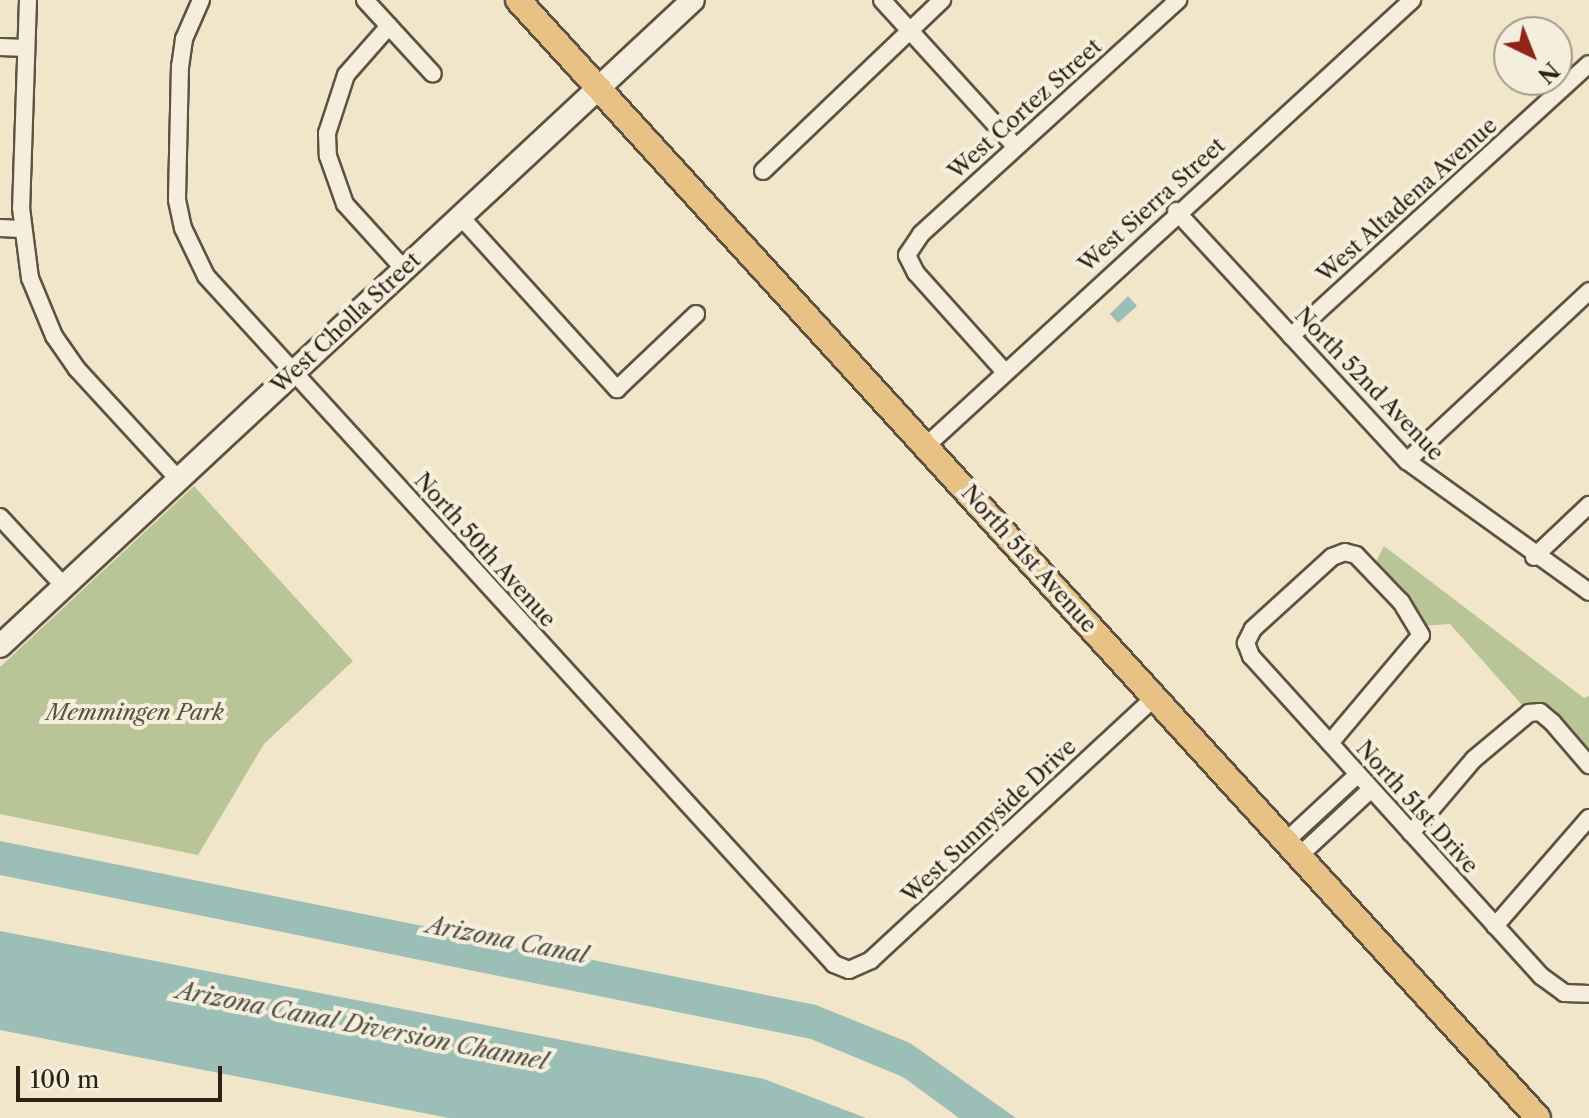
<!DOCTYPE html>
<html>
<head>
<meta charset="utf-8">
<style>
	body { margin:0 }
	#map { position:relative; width:1589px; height:1118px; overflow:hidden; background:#f1e5ca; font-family:"Libre Caslon Text",serif }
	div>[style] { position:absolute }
	.green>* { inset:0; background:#bac597 }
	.water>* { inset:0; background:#9bbfb6 }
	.roads { filter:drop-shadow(2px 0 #5f5243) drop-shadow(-2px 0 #5f5243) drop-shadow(0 2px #5f5243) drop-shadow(0 -2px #5f5243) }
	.street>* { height:16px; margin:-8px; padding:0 8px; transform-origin:8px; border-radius:8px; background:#f6eedd }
	.secondary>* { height:22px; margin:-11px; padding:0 11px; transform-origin:11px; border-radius:11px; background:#f6eedd }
	.primary>* { height:24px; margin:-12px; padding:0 12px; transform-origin:12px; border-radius:12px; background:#e8c285 }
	span { translate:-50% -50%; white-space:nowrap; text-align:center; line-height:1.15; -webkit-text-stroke:8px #f6eedd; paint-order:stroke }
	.street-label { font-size:22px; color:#2e2116 }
	.park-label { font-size:22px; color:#58523d; font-style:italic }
	.water-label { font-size:24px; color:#4f5046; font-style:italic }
	.north { position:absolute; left:1493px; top:16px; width:80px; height:80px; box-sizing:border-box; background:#f6eedd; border:2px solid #a69c8d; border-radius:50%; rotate:137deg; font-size:22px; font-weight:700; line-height:32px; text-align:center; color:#2e2116 }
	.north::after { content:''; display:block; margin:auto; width:28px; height:36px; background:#8f2418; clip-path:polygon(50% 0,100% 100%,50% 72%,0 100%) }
	.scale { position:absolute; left:16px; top:1066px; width:206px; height:36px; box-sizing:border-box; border:4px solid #2e2116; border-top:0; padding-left:10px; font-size:24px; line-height:28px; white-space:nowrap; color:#2e2116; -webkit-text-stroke:6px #f6eedd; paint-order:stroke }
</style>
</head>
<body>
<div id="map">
	<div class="green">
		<div style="clip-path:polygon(194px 486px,353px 661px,264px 744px,198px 855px,0 814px,0 667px)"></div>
		<div style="clip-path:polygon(1384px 546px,1584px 698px,1589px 696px,1589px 747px,1580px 752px,1529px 713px,1450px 624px,1420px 626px,1372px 570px)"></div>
	</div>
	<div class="water">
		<div style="clip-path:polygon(1128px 296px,1137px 306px,1118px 323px,1110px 314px)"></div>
		<div style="clip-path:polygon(0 841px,816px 1005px,910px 1043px,1016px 1118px,959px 1118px,903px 1077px,811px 1039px,0 875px)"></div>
		<div style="clip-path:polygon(0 931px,764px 1079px,866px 1118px,449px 1118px,0 1030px)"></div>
	</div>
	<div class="roads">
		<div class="street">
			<div style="left:28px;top:0;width:208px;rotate:91.9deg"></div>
			<div style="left:21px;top:208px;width:71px;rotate:82.7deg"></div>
			<div style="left:30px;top:278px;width:63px;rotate:67.5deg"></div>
			<div style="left:54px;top:336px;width:40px;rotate:55.1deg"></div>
			<div style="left:77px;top:369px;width:149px;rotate:47.4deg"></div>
			<div style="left:201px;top:0;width:43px;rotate:113.6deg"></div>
			<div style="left:184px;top:39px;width:27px;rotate:98deg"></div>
			<div style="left:180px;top:66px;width:134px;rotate:91.3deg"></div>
			<div style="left:177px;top:200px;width:29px;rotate:78deg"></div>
			<div style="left:183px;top:228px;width:53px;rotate:64.4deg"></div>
			<div style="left:206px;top:276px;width:932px;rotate:47.61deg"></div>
			<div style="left:834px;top:964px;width:16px;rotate:22deg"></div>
			<div style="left:849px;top:970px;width:24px;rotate:-24deg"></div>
			<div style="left:871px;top:960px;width:387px;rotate:-42.8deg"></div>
			<div style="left:365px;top:0;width:100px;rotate:47.4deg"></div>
			<div style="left:882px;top:0;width:197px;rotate:47.7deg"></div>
			<div style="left:389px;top:26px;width:65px;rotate:131.3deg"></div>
			<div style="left:346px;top:75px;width:61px;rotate:108.1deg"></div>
			<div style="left:327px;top:133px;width:23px;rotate:88deg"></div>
			<div style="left:328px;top:156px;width:51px;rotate:70.5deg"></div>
			<div style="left:345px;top:204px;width:86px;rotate:47.8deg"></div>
			<div style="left:0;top:47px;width:26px;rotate:2deg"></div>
			<div style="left:763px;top:171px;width:248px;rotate:-43.7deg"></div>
			<div style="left:1176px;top:211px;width:340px;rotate:47.3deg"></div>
			<div style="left:1407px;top:461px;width:224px;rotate:35.7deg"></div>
			<div style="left:460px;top:216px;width:234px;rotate:47.8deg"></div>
			<div style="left:617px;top:389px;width:109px;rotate:-43.5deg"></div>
			<div style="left:0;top:228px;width:21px;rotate:3deg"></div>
			<div style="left:1291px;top:336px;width:403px;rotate:-42.4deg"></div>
			<div style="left:1004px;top:371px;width:132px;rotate:-131.9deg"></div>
			<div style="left:916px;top:273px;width:20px;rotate:-117deg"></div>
			<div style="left:907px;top:255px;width:25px;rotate:-56deg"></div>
			<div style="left:921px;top:234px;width:348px;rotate:-42.3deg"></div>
			<div style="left:926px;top:446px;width:660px;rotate:-42.54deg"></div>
			<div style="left:1407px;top:461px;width:249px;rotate:-43deg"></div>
			<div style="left:0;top:517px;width:94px;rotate:47.2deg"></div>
			<div style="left:1534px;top:557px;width:76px;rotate:-43.4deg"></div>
			<div style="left:1330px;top:743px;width:141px;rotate:-49.9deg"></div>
			<div style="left:1421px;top:635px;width:39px;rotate:-121deg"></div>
			<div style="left:1401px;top:602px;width:65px;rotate:-133.8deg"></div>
			<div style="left:1356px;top:555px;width:11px;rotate:-165deg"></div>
			<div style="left:1345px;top:552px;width:14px;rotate:159deg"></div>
			<div style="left:1332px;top:557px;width:107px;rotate:137.7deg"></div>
			<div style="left:1253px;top:629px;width:16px;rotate:117deg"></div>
			<div style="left:1246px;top:643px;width:14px;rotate:69deg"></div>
			<div style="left:1251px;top:656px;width:432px;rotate:47.8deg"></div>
			<div style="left:1541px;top:976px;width:29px;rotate:36deg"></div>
			<div style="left:1564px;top:993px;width:25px;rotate:2deg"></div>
			<div style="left:1411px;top:833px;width:97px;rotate:-49.6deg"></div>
			<div style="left:1474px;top:759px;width:72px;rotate:-39.9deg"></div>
			<div style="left:1529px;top:713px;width:11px;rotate:-5deg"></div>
			<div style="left:1540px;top:712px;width:16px;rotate:40deg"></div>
			<div style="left:1552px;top:722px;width:57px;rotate:49.3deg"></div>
			<div style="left:1286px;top:841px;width:98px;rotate:-42.9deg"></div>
			<div style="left:1299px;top:856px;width:98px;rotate:-42.9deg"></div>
			<div style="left:1495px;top:926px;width:143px;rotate:-49deg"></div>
		</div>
		<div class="secondary">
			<div style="left:0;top:646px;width:947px;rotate:-42.99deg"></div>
		</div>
		<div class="primary">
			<div style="left:518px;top:0;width:1513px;rotate:47.62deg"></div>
		</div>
	</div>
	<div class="street-label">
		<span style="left:1025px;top:109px;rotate:-42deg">West Cortez Street</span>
		<span style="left:1407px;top:200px;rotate:-42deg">West Altadena Avenue</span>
		<span style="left:1152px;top:205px;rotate:-42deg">West Sierra Street</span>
		<span style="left:346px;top:323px;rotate:-43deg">West Cholla Street</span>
		<span style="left:1369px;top:384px;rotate:46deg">North 52nd Avenue</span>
		<span style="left:485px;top:550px;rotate:48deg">North 50th Avenue</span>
		<span style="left:1029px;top:559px;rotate:48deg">North 51st Avenue</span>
		<span style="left:1417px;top:807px;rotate:48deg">North 51st Drive</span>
		<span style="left:989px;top:821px;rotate:-43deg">West Sunnyside Drive</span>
	</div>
	<div class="park-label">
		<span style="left:135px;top:713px">Memmingen Park</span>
	</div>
	<div class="water-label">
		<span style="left:507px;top:940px;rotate:11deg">Arizona Canal</span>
		<span style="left:362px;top:1026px;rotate:11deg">Arizona Canal Diversion Channel</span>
	</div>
	<div class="north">N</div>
	<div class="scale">100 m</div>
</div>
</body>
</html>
